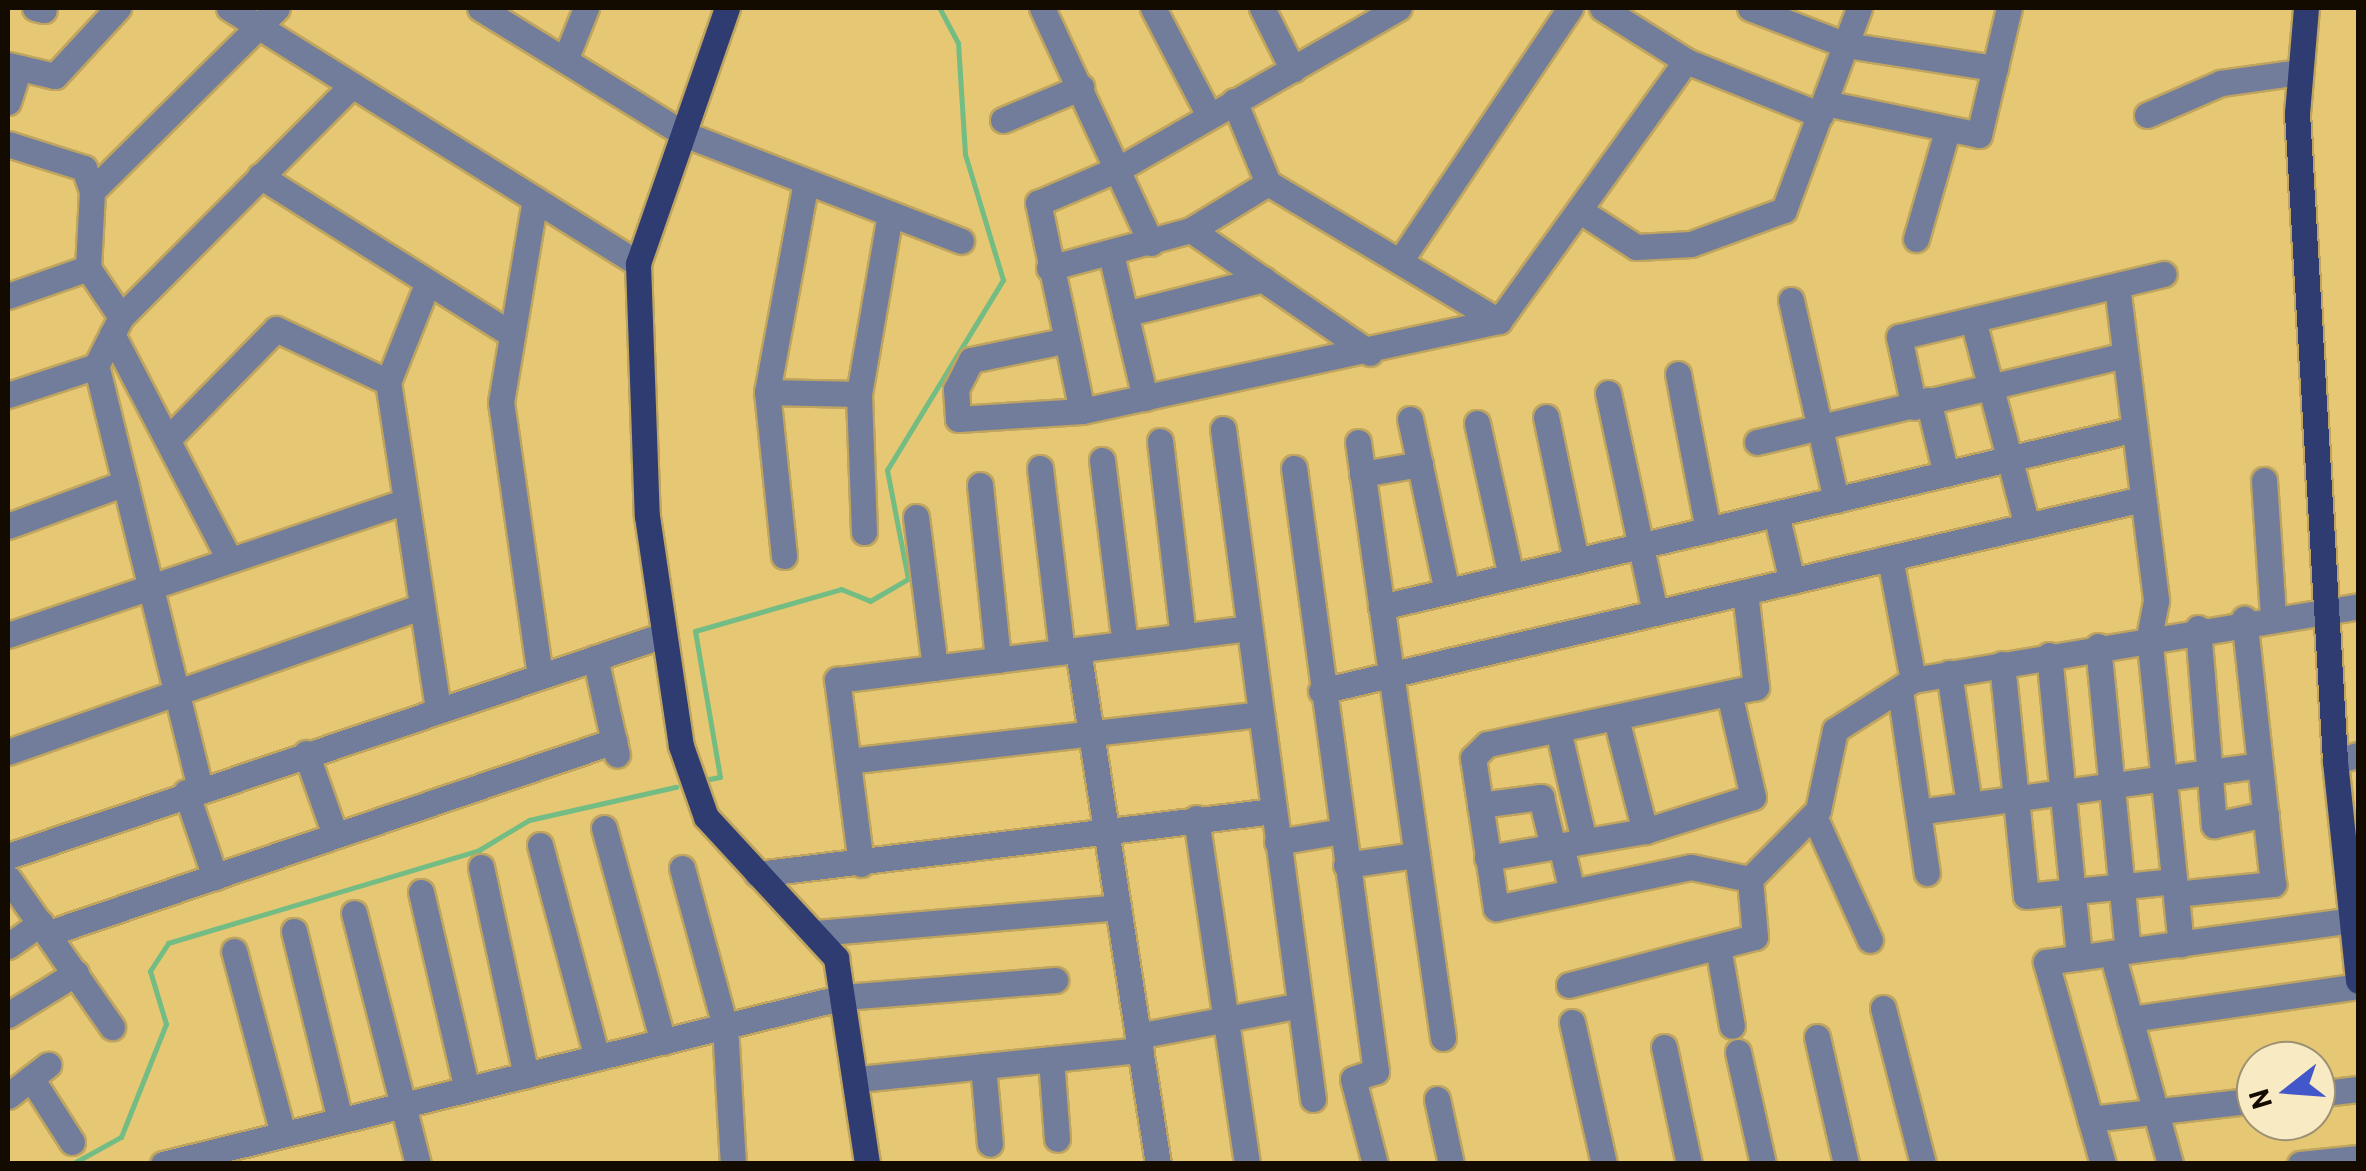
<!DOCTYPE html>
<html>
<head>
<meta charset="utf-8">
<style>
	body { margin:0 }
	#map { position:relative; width:2366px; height:1171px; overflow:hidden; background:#e5c774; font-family:Barlow,sans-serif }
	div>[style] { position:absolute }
	.stream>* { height:5px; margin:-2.5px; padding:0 2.5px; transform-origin:2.5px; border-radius:2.5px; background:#73bc84 }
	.roads { filter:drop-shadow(2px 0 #bfa55f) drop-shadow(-2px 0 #bfa55f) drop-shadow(0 2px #bfa55f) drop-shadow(0 -2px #bfa55f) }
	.minor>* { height:25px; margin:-12.5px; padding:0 12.5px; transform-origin:12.5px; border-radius:12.5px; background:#727d9c }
	.major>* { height:25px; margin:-12.5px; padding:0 12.5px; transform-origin:12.5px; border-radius:12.5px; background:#2e3c71 }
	span { translate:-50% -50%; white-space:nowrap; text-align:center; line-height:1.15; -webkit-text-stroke:9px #f8eac2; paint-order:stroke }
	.frame { position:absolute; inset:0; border:10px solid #140b00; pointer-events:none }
	.north { position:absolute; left:2236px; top:1041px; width:100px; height:100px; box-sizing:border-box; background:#f8eac2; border:2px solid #9d9174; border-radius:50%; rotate:253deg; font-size:28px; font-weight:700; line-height:40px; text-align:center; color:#140b00 }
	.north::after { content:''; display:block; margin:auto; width:35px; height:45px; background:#4157ca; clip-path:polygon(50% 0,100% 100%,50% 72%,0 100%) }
</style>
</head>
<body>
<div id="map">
	<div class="stream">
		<div style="left:704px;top:780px;width:16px;rotate:-11deg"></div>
		<div style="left:720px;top:777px;width:148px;rotate:-99.7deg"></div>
		<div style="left:695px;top:631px;width:152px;rotate:-16deg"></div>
		<div style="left:841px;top:589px;width:31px;rotate:22deg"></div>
		<div style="left:870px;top:601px;width:44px;rotate:-30.1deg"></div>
		<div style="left:908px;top:579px;width:111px;rotate:-100.9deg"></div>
		<div style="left:887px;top:470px;width:223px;rotate:-58.6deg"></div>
		<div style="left:1003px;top:280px;width:132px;rotate:-106.8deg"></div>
		<div style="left:965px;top:154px;width:111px;rotate:-93.6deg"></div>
		<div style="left:958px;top:43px;width:40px;rotate:-118deg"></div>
		<div style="left:72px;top:1164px;width:56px;rotate:-28.9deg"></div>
		<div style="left:121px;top:1137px;width:122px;rotate:-68.3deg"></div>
		<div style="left:166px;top:1024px;width:55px;rotate:-106.8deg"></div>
		<div style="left:150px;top:971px;width:33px;rotate:-57deg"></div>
		<div style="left:168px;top:943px;width:325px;rotate:-16.6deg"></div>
		<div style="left:479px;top:850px;width:58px;rotate:-31deg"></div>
		<div style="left:529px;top:820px;width:151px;rotate:-12.7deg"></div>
	</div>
	<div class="roads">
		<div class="minor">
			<div style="left:35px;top:8px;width:9px;rotate:13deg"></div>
			<div style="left:229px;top:8px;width:483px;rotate:32deg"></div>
			<div style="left:480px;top:8px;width:240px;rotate:31.7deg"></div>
			<div style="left:684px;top:134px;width:297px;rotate:21.1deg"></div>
			<div style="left:1042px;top:8px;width:259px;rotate:65.1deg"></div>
			<div style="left:1153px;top:8px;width:121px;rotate:62.4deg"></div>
			<div style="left:1262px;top:8px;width:69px;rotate:63.4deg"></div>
			<div style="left:1602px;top:8px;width:99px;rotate:32.2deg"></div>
			<div style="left:1686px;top:61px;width:145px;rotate:21.8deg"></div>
			<div style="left:1750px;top:8px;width:103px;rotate:21.1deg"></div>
			<div style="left:1846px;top:45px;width:151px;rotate:8.8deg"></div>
			<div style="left:565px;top:60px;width:56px;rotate:-68deg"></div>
			<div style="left:8px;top:65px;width:48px;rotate:13.2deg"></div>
			<div style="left:55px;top:76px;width:93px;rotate:-47.2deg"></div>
			<div style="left:1234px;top:101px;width:89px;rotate:67.5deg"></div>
			<div style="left:8px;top:102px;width:36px;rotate:-72deg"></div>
			<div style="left:1825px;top:103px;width:157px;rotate:11.7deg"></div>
			<div style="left:1979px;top:135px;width:130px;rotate:-76.7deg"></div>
			<div style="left:2147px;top:115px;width:81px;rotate:-23.4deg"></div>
			<div style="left:2221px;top:83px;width:78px;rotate:-8.1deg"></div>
			<div style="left:1003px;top:120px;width:85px;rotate:-22.9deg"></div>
			<div style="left:8px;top:144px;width:80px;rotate:17.5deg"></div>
			<div style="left:84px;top:168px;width:24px;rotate:71deg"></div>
			<div style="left:260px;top:176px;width:294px;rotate:32.2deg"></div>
			<div style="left:535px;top:199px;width:206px;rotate:99.5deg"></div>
			<div style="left:501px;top:402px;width:277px;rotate:81.9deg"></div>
			<div style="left:1579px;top:210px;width:68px;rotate:33deg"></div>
			<div style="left:1636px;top:247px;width:55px;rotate:-3.1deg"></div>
			<div style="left:1691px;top:244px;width:99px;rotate:-20.1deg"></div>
			<div style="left:1784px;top:210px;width:215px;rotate:-69.6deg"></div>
			<div style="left:1191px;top:230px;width:217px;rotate:34.5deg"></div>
			<div style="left:1916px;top:239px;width:112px;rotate:-74deg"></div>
			<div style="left:1111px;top:254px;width:148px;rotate:76.7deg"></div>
			<div style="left:1400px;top:261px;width:305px;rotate:-56.1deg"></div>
			<div style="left:1049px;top:268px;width:147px;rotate:-15deg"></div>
			<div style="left:1191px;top:230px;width:90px;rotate:-31.4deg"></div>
			<div style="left:1268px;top:183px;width:269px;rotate:30.9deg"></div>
			<div style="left:428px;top:282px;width:108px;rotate:111.8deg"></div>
			<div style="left:388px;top:382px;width:331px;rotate:81.3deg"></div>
			<div style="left:2117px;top:286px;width:317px;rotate:82.9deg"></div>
			<div style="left:2156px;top:601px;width:36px;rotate:101deg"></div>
			<div style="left:2149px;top:636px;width:310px;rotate:84.1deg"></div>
			<div style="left:8px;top:296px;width:85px;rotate:-19.3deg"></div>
			<div style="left:1791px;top:300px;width:205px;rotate:77.3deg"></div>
			<div style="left:1125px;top:314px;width:143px;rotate:-14.1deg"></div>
			<div style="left:121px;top:317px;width:59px;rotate:-124deg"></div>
			<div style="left:88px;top:268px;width:77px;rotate:-87deg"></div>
			<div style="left:92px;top:191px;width:260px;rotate:-44.7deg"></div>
			<div style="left:1973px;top:320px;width:213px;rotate:75.3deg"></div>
			<div style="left:112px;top:334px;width:254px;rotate:62.5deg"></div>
			<div style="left:1063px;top:341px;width:94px;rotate:168.3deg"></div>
			<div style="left:971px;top:360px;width:33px;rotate:117deg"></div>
			<div style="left:956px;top:389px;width:30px;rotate:86deg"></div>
			<div style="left:958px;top:419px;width:124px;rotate:-3.7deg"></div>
			<div style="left:1082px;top:411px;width:427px;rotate:-12.2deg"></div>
			<div style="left:1499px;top:321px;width:320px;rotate:-54.3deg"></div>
			<div style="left:1678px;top:374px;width:159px;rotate:79.1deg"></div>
			<div style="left:767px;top:392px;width:92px;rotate:1.2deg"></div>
			<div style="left:1608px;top:393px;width:225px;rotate:77.9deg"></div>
			<div style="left:8px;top:395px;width:93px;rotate:-18.2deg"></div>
			<div style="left:1928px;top:400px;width:76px;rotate:76.3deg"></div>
			<div style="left:1914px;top:407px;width:72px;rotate:-102.1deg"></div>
			<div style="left:1899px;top:337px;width:272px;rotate:-13.4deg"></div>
			<div style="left:1082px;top:411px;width:213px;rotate:-101.9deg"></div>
			<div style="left:1038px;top:203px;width:91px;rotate:-23.2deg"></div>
			<div style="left:1122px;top:167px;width:319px;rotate:-29.9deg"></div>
			<div style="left:1546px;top:417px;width:147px;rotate:78.2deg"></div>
			<div style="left:1410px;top:419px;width:176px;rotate:77.9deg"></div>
			<div style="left:1477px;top:423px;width:157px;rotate:77.5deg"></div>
			<div style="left:1223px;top:429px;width:676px;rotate:82.35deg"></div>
			<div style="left:170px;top:437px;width:151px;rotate:-45.5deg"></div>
			<div style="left:276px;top:329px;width:124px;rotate:25.3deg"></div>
			<div style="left:1160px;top:441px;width:197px;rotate:83.3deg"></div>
			<div style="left:1358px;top:442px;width:602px;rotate:81.88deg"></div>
			<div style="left:1757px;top:442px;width:377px;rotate:-13.3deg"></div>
			<div style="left:1102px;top:460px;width:185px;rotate:82.9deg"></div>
			<div style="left:1040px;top:468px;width:185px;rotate:83.2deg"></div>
			<div style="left:1294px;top:468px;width:609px;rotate:82.26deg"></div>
			<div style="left:1376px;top:1071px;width:24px;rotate:161deg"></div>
			<div style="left:1353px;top:1079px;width:88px;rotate:75.5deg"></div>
			<div style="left:1362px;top:474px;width:59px;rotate:-9.8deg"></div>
			<div style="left:2264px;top:480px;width:135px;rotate:86.2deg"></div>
			<div style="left:980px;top:485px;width:176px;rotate:84.1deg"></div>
			<div style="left:1776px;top:514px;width:69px;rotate:76.6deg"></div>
			<div style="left:916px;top:517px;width:152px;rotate:82.8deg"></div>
			<div style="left:8px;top:526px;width:125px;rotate:-20.2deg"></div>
			<div style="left:864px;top:532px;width:138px;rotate:-92.1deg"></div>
			<div style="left:859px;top:394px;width:183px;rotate:-80.2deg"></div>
			<div style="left:784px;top:556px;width:165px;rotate:-95.9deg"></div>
			<div style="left:767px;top:392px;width:214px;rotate:-79.5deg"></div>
			<div style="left:1890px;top:558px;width:124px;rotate:79.3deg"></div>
			<div style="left:1913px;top:680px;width:451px;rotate:-9.4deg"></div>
			<div style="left:1745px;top:592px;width:96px;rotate:83.4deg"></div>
			<div style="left:1756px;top:687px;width:275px;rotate:168deg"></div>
			<div style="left:1487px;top:744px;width:20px;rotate:135deg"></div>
			<div style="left:1473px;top:758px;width:152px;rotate:81.3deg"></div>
			<div style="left:1496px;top:908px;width:199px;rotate:-11.9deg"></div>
			<div style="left:1691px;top:867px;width:60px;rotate:11.5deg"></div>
			<div style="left:1381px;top:607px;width:771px;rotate:-13.28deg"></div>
			<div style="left:2198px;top:628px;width:198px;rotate:85.4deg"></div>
			<div style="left:2214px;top:825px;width:53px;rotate:-11.9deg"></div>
			<div style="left:8px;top:635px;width:417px;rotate:-18.6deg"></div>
			<div style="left:2098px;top:646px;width:306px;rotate:84.4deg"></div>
			<div style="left:1078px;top:650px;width:520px;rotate:81.15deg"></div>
			<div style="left:2049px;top:655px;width:304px;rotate:84.3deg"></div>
			<div style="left:595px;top:658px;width:99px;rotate:77.2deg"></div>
			<div style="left:2002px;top:664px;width:233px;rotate:84.1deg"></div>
			<div style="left:2026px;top:896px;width:149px;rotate:-5.8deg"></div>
			<div style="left:1949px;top:673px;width:132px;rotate:81.3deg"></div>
			<div style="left:1321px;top:691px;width:839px;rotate:-13.16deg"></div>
			<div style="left:1900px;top:691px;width:184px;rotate:81.6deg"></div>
			<div style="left:1616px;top:719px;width:116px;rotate:75.5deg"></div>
			<div style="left:1558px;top:730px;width:114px;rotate:76.8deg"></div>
			<div style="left:8px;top:752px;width:437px;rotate:-19.4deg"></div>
			<div style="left:306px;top:753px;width:87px;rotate:70.5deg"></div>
			<div style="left:848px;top:761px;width:413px;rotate:-6.5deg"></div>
			<div style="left:2335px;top:761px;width:24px;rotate:-15deg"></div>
			<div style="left:200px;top:788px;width:435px;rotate:-103.8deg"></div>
			<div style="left:96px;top:366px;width:55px;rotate:-63deg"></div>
			<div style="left:121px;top:317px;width:327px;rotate:-45.1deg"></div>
			<div style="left:186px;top:792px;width:90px;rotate:71.2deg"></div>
			<div style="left:1480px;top:805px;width:62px;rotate:-7.5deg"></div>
			<div style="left:1541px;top:797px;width:51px;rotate:76.5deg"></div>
			<div style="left:1918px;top:812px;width:345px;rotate:-7.8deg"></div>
			<div style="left:1814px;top:816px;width:136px;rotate:65.7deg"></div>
			<div style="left:1196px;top:818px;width:350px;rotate:81.6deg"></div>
			<div style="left:604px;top:828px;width:222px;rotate:74.6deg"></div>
			<div style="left:1277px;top:842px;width:66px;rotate:-9.6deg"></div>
			<div style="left:540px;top:845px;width:220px;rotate:75deg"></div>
			<div style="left:1561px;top:845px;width:48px;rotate:76.8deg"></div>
			<div style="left:8px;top:856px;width:692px;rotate:-18.62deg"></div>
			<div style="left:1487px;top:858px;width:160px;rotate:-9.7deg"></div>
			<div style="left:1645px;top:831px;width:113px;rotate:-17.5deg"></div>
			<div style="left:1753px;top:797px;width:107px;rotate:-103deg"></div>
			<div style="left:861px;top:864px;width:186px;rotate:-97.4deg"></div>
			<div style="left:837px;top:680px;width:414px;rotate:-7.2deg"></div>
			<div style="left:1346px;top:865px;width:71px;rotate:-8.1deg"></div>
			<div style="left:481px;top:867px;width:213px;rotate:77.8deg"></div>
			<div style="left:682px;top:868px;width:164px;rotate:74.8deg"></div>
			<div style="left:725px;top:1026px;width:138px;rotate:86.7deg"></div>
			<div style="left:757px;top:874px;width:520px;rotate:-6.96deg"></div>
			<div style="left:8px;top:878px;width:182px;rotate:55.1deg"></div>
			<div style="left:421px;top:892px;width:202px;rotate:76.9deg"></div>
			<div style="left:2176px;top:894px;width:98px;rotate:-5.9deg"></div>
			<div style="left:2273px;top:884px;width:267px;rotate:-96.2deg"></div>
			<div style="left:354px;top:913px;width:259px;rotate:75.7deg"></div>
			<div style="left:294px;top:931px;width:195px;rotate:76.3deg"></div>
			<div style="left:49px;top:933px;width:597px;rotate:-18.77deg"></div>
			<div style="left:817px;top:933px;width:302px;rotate:-4.9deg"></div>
			<div style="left:8px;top:946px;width:40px;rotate:-34.9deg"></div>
			<div style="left:1718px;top:947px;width:80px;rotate:80deg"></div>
			<div style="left:234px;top:951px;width:189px;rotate:75deg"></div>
			<div style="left:2112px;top:953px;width:219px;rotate:74.6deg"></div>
			<div style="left:1569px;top:985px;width:192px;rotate:-14.5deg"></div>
			<div style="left:1755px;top:937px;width:58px;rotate:-94.9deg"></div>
			<div style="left:1750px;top:879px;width:97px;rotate:-45.4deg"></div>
			<div style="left:1818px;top:810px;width:82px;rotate:-78deg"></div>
			<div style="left:1835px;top:730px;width:93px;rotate:-32.7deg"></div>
			<div style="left:1883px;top:1008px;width:161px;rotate:75.6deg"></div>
			<div style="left:8px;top:1015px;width:80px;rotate:-31.7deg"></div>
			<div style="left:2130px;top:1019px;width:230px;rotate:-8.2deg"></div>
			<div style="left:1572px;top:1022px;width:146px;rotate:77.3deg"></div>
			<div style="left:1138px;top:1036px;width:165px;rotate:-10.8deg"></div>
			<div style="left:1817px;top:1037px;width:130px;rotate:77.1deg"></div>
			<div style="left:1664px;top:1047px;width:120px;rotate:77.9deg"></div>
			<div style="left:1738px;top:1052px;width:115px;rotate:77.4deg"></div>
			<div style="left:1051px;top:1059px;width:80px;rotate:85.7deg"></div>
			<div style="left:983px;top:1066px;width:78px;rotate:84.9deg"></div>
			<div style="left:31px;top:1078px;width:76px;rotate:57.4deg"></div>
			<div style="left:859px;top:1079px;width:283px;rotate:-5.9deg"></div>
			<div style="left:2316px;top:1094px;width:42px;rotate:-6.8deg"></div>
			<div style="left:8px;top:1096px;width:51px;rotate:-37.8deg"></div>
			<div style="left:1437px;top:1099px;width:66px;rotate:77.8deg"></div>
			<div style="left:2090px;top:1119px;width:167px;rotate:-6.5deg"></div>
			<div style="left:163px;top:1164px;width:701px;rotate:-13.78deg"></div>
			<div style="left:844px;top:997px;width:212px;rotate:-4.6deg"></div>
			<div style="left:2103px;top:1164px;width:210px;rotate:-105.8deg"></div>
			<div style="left:2046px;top:962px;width:311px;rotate:-7.8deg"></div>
			<div style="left:2300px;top:1164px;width:58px;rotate:-5.9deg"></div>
		</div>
		<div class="major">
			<div style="left:727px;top:8px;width:271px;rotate:109.2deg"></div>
			<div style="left:638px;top:264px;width:252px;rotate:88deg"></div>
			<div style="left:647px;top:516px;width:232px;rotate:81.6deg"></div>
			<div style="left:681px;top:746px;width:75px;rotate:70.6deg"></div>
			<div style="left:706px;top:817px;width:192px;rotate:47.3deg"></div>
			<div style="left:836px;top:958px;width:208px;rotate:81.4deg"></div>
			<div style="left:2306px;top:8px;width:105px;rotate:94.9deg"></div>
			<div style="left:2297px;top:113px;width:649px;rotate:86.64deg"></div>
			<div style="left:2335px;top:761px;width:221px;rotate:84deg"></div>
		</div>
	</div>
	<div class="frame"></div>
	<div class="north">N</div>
</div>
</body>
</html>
